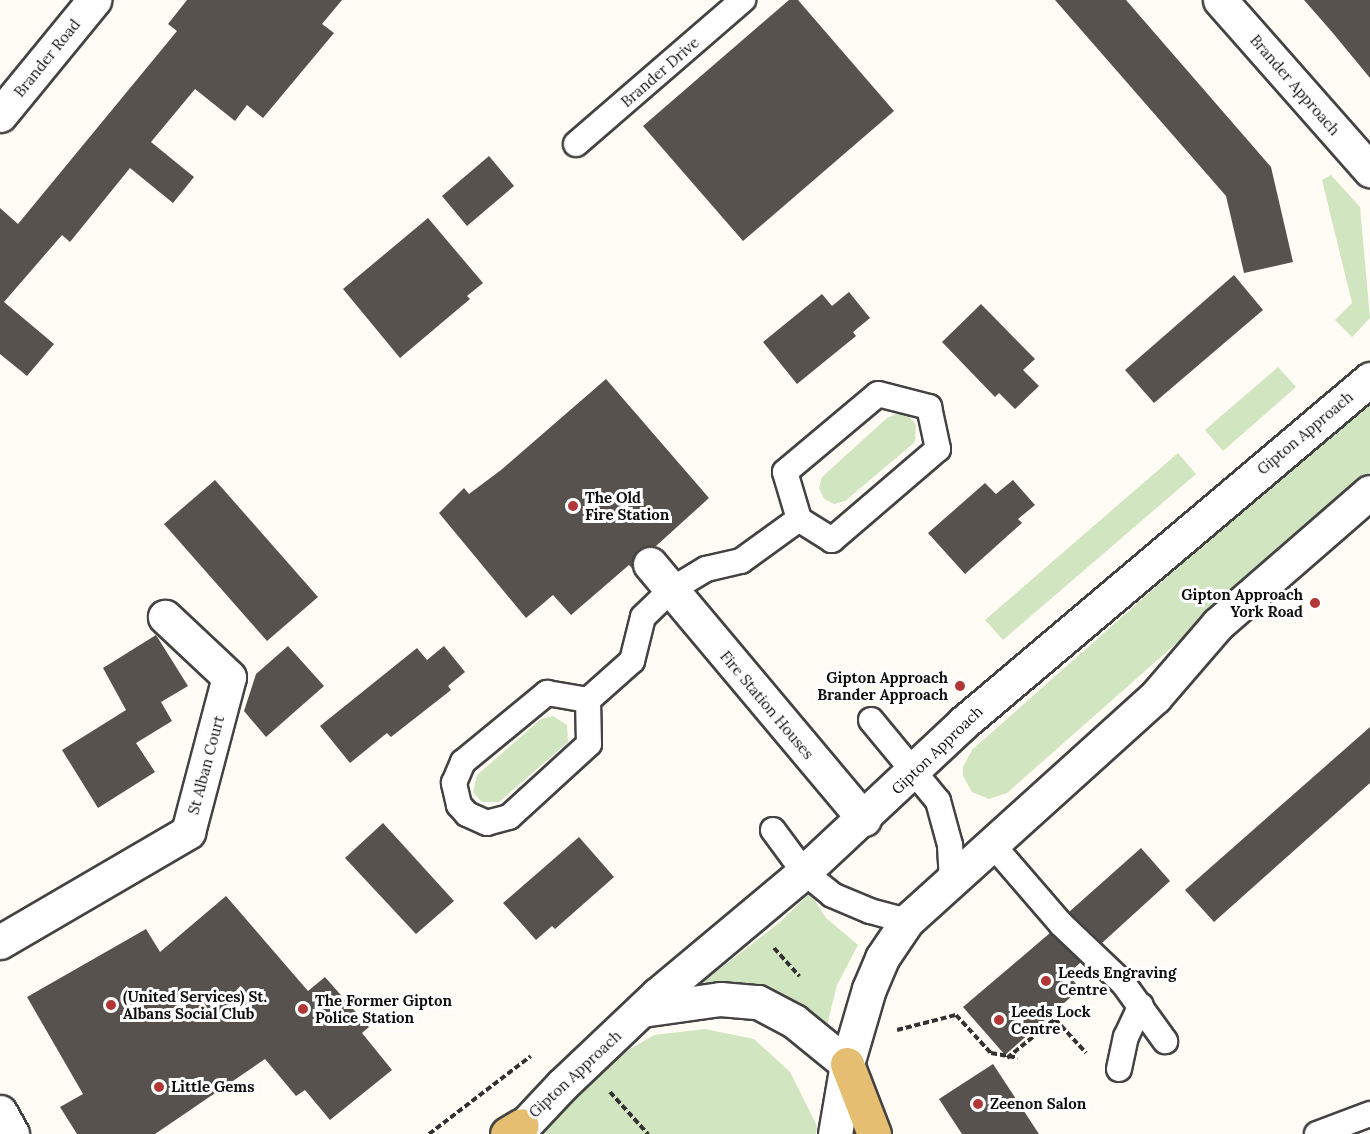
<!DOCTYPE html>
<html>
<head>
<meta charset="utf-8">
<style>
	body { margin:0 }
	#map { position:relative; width:1370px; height:1134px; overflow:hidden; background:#fefcf4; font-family:Lora,serif }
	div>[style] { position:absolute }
	.green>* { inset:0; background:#d1e5c0 }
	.building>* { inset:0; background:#57524d }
	.path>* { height:4px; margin-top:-2px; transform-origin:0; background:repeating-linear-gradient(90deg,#323232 0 6px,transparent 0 9px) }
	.roads { filter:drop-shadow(2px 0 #434343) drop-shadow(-2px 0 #434343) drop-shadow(0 2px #434343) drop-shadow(0 -2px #434343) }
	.service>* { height:24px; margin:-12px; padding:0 12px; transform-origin:12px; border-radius:12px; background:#fff }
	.pedestrian>* { height:33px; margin:-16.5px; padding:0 16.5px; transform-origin:16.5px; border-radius:16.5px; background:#fff }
	.minor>* { height:33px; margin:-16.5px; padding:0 16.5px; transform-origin:16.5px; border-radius:16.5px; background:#fff }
	.tertiary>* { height:33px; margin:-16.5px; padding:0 16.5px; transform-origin:16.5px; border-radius:16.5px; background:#fff }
	.trunk>* { height:33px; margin:-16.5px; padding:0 16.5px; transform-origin:16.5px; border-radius:16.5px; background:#e6be72 }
	.dots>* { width:16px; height:16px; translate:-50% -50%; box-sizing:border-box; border:3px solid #fff; border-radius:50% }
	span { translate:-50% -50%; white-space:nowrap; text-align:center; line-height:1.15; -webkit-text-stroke:6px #fff; paint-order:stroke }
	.street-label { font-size:15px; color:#101010 }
	.poi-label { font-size:15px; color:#101010; font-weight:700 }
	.left { translate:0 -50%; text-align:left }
	.right { translate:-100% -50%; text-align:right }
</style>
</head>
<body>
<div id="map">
	<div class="green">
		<div style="clip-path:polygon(1331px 175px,1360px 207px,1370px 318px,1352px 337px,1335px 320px,1352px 303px,1322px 180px)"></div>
		<div style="clip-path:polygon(1278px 367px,1296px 387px,1223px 451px,1205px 430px)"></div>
		<div style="clip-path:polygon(1370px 397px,1370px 472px,1007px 793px,989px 799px,972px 792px,963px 776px,963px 767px,972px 750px)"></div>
		<div style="clip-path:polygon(898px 413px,909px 416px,916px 425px,915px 442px,845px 501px,834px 504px,824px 499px,819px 488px,822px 477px,887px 418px)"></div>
		<div style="clip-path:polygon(1178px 453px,1196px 474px,1003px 640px,985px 620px)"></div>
		<div style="clip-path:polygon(553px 716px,567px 725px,568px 742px,499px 802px,482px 802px,473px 792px,477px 775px,541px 719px)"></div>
		<div style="clip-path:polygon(810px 893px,826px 918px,858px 945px,837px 985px,826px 1029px,695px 988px,779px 923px)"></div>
		<div style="clip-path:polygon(705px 1029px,754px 1039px,790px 1072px,817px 1126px,816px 1134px,537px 1134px,559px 1102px,617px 1057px,654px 1035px)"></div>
	</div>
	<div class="building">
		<div style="clip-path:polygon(187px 0,342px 0,322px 24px,334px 33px,263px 118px,247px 105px,235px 121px,195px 89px,151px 142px,194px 177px,173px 203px,130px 168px,70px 242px,62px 235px,4px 302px,54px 344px,27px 376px,0 354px,0 208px,18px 224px,177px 31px,168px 24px)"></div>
		<div style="clip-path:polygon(789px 0,798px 0,894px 111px,743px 241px,643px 126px)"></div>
		<div style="clip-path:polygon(1055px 0,1126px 0,1271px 167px,1293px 262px,1244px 273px,1226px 196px)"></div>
		<div style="clip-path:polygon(1304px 0,1370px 0,1370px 78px,1332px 32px)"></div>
		<div style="clip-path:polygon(489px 156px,514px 186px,467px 226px,442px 196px)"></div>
		<div style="clip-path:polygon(428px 218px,483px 283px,467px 296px,470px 299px,400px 358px,343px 289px)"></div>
		<div style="clip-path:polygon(1234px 275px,1263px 310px,1154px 403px,1125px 370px)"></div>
		<div style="clip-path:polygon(849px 292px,870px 318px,853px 332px,856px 336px,797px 384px,763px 342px,822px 294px,832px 306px)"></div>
		<div style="clip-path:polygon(981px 304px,1035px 359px,1023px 370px,1039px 386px,1015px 409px,999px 393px,995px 397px,942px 342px)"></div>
		<div style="clip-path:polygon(606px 379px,709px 498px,656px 546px,638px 550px,632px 568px,629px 565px,571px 615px,553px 595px,526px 618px,439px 513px,464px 488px,469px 494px,501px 470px)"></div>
		<div style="clip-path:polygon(215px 480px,318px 597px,267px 641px,164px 524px)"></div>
		<div style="clip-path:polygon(1013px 480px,1035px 505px,1018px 519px,1022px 523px,965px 574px,928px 533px,985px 483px,996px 494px)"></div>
		<div style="clip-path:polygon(156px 635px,188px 686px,161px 702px,172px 721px,136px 743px,155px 772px,98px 808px,62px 750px,126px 710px,103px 668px)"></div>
		<div style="clip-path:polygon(288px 646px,324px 686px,266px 737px,244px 711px,256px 674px)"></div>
		<div style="clip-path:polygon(444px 646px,465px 672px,448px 686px,451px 690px,391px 737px,387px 733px,350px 763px,320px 726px,417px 648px,427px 660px)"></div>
		<div style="clip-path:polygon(1370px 727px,1370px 783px,1214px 922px,1185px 890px)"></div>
		<div style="clip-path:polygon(383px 823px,454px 901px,416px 934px,345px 858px)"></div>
		<div style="clip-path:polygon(579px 837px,614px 877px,555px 929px,552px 926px,536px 940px,503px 903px)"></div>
		<div style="clip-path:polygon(1141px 848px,1170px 881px,1102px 943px,1069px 912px)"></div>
		<div style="clip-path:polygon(226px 896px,308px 991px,325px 977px,369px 1027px,362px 1033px,392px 1070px,330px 1120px,305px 1090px,296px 1096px,265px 1059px,155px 1134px,77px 1134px,60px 1107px,83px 1094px,27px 997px,146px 929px,160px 952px)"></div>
		<div style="clip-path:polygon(1050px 933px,1081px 962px,1068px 974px,1080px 989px,1005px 1055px,963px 1007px)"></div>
		<div style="clip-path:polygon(993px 1064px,1039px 1134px,962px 1134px,939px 1099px)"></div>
	</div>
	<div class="path">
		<div style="left:774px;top:948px;width:38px;rotate:48deg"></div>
		<div style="left:897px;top:1030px;width:61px;rotate:-14.3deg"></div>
		<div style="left:956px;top:1015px;width:52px;rotate:47.4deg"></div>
		<div style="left:991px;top:1053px;width:27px;rotate:10deg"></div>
		<div style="left:1007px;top:1058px;width:62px;rotate:-39.1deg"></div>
		<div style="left:1055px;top:1019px;width:46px;rotate:47.6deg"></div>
		<div style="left:610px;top:1092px;width:57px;rotate:47.9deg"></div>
		<div style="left:429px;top:1134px;width:128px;rotate:-37.4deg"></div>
	</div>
	<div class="roads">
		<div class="service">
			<div style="left:576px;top:144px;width:221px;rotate:-40.8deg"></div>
			<div style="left:878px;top:394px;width:53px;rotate:14.3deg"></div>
			<div style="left:929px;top:407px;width:43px;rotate:77.9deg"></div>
			<div style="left:938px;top:449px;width:140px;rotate:139.4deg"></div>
			<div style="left:832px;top:540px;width:39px;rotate:-148deg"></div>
			<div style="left:799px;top:519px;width:49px;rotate:-106.6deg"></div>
			<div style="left:785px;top:472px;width:121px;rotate:-40deg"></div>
			<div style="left:547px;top:693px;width:42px;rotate:9.7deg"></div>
			<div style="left:588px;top:700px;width:44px;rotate:88.7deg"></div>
			<div style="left:589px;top:744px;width:108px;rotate:137.6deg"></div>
			<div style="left:509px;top:817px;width:23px;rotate:165deg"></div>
			<div style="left:487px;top:823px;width:22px;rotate:-156deg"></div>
			<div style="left:467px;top:814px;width:12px;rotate:-132deg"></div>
			<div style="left:459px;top:805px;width:23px;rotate:-103deg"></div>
			<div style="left:454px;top:783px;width:23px;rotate:-67deg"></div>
			<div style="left:463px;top:762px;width:109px;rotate:-39.4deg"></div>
			<div style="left:588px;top:700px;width:59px;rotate:-41.6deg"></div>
			<div style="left:632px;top:661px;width:45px;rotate:-76deg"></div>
			<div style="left:643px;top:617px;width:39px;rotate:-44deg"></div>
			<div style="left:671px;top:590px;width:41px;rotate:-31deg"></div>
			<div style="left:706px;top:569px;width:36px;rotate:-13deg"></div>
			<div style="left:741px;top:561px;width:72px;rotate:-35.9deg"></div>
			<div style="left:871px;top:720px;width:105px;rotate:50.4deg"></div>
			<div style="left:938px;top:801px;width:46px;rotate:74.7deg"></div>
			<div style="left:950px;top:845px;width:35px;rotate:87deg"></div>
			<div style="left:773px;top:830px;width:52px;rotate:53.6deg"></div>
			<div style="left:804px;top:872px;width:36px;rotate:39deg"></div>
			<div style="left:832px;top:895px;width:41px;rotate:22.8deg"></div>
			<div style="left:870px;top:911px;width:38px;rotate:15deg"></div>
			<div style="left:992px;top:844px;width:106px;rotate:49.2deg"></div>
			<div style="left:1061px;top:924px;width:86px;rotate:43.6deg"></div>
			<div style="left:1123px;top:983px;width:72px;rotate:54.1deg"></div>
			<div style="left:1119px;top:1069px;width:33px;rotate:-78deg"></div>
			<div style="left:1126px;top:1037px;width:35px;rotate:-65deg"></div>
			<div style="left:1317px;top:1134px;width:57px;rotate:-20.7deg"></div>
		</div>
		<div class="pedestrian">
			<div style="left:650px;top:564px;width:333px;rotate:50deg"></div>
		</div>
		<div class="minor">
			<div style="left:1220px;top:0;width:227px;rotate:48.6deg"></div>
			<div style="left:0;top:115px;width:149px;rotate:-50.7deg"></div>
			<div style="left:0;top:942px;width:218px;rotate:-30.3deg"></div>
			<div style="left:188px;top:832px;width:160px;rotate:-75.2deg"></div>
			<div style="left:229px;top:677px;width:88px;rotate:-136.8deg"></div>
			<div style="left:0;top:1112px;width:25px;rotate:61deg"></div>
		</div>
		<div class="tertiary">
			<div style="left:642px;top:1010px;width:79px;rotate:-8deg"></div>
			<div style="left:720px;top:999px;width:38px;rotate:5deg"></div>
			<div style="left:758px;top:1002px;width:41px;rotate:27.8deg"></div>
			<div style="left:794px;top:1021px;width:68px;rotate:39.1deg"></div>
			<div style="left:516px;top:1134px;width:67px;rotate:-46.8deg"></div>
			<div style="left:562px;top:1085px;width:132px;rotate:-43.5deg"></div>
			<div style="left:658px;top:994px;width:190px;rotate:-39.9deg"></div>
			<div style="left:804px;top:872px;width:218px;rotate:-43.1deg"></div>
			<div style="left:963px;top:723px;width:533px;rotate:-40.2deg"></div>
			<div style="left:835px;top:1134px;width:71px;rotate:-80.3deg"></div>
			<div style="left:847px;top:1064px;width:78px;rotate:-73.7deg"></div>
			<div style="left:869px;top:989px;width:34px;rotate:-67deg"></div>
			<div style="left:882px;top:958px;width:45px;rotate:-56deg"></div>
			<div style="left:907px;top:921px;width:334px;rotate:-42.1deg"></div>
			<div style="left:1155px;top:697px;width:96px;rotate:-49.2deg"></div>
			<div style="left:1218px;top:624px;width:201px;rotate:-41deg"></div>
		</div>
		<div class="trunk">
			<div style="left:847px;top:1064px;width:75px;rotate:68.9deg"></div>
			<div style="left:507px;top:1134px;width:17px;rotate:-31deg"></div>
		</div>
	</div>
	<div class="dots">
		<div style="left:573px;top:506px;background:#b13837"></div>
		<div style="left:1315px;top:603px;background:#b13837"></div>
		<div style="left:960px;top:686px;background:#b13837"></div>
		<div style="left:1046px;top:981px;background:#b13837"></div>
		<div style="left:111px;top:1005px;background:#b13837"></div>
		<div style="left:303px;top:1009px;background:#b13837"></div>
		<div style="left:999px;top:1020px;background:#b13837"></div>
		<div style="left:159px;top:1087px;background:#b13837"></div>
		<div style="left:978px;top:1104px;background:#b13837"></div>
	</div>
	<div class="street-label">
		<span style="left:47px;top:58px;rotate:-51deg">Brander Road</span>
		<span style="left:660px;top:72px;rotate:-41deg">Brander Drive</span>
		<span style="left:1295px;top:85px;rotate:49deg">Brander Approach</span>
		<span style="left:1305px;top:433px;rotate:-40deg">Gipton Approach</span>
		<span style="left:767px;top:705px;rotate:50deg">Fire Station Houses</span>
		<span style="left:937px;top:750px;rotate:-44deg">Gipton Approach</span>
		<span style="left:206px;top:765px;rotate:-75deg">St Alban Court</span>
		<span style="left:575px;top:1074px;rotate:-43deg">Gipton Approach</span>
	</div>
	<div class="poi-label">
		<span class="left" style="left:585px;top:506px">The Old<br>Fire Station</span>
		<span class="right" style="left:1303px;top:603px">Gipton Approach<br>York Road</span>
		<span class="right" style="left:948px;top:686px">Gipton Approach<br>Brander Approach</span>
		<span class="left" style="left:1058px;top:981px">Leeds Engraving<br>Centre</span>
		<span class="left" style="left:123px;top:1005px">(United Services) St.<br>Albans Social Club</span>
		<span class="left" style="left:315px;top:1009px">The Former Gipton<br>Police Station</span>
		<span class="left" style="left:1011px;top:1020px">Leeds Lock<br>Centre</span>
		<span class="left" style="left:171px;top:1087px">Little Gems</span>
		<span class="left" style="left:990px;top:1104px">Zeenon Salon</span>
	</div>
</div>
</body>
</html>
